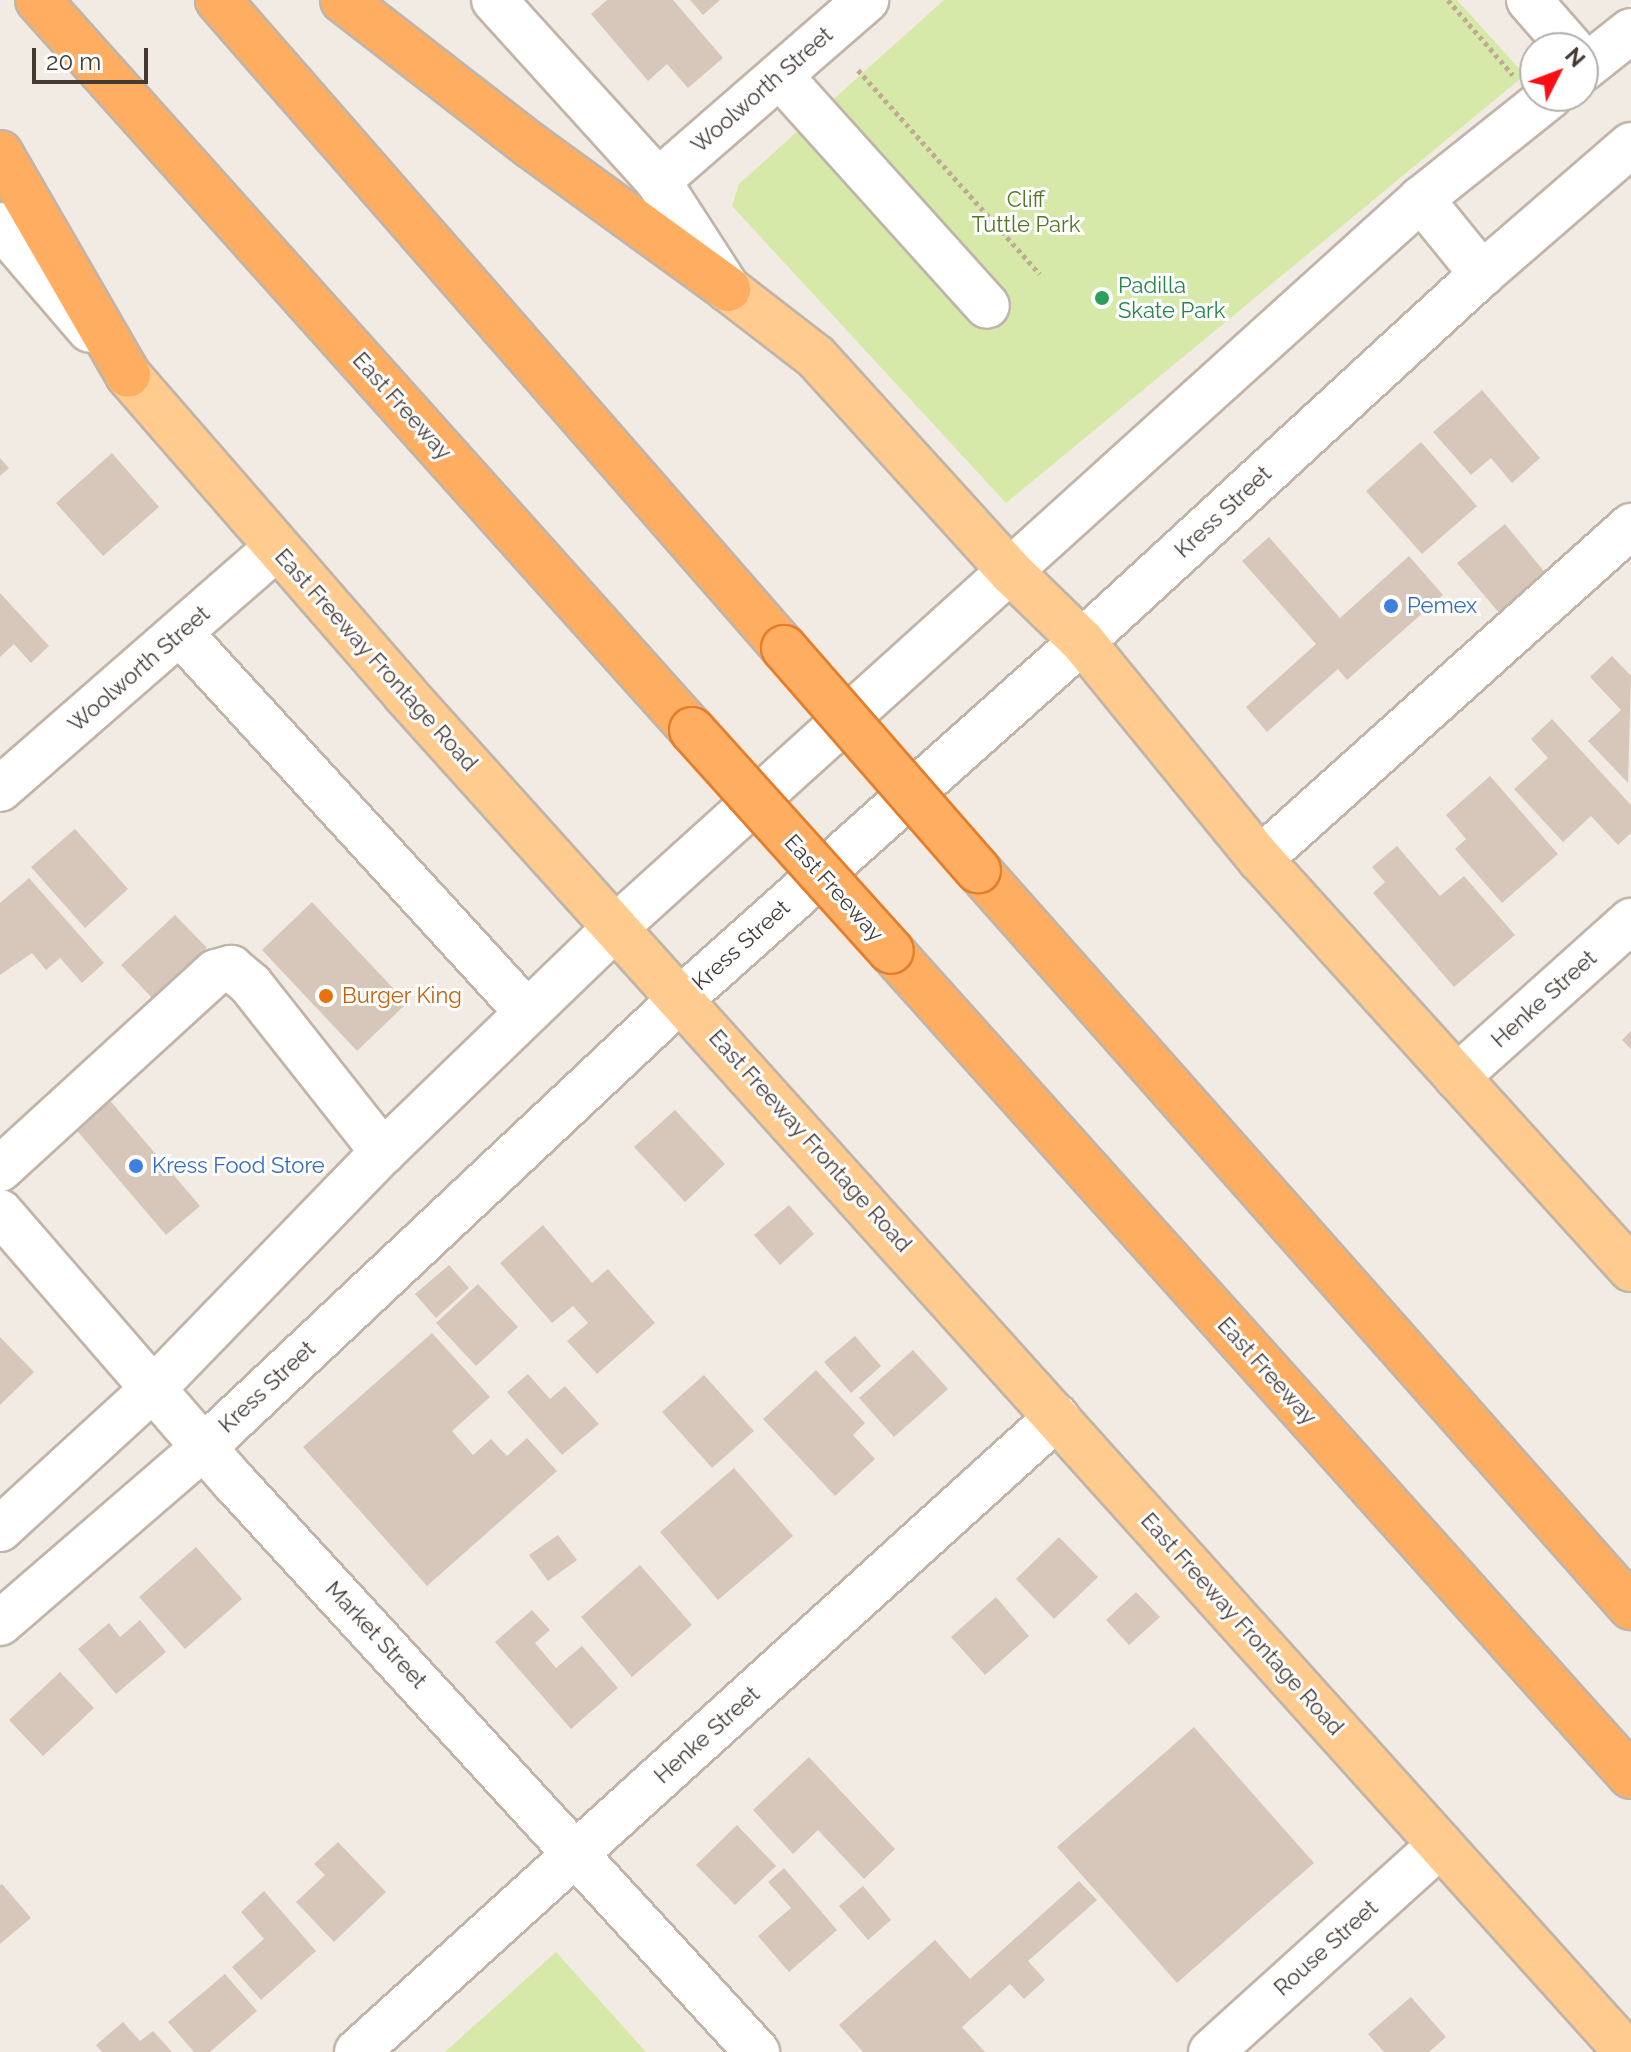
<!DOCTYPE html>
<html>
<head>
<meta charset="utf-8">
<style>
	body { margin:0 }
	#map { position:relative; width:1631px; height:2052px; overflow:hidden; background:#f2ebe3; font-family:Raleway,sans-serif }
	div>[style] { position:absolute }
	.green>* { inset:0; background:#d7e9a9 }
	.building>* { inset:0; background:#d7c7bb }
	.path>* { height:5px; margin-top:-2.5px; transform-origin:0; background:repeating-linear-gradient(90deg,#c0aa96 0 4px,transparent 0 8px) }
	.roads { filter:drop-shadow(2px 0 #c1b4a8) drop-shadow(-2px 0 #c1b4a8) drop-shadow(0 2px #c1b4a8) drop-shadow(0 -2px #c1b4a8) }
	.minor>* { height:44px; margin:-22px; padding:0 22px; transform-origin:22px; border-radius:22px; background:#fff }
	.major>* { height:44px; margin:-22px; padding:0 22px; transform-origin:22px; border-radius:22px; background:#ffcb8f }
	.highway>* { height:44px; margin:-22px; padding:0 22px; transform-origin:22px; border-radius:22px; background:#ffae61 }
	.bridges { filter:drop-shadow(2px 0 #e37f2c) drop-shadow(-2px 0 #e37f2c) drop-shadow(0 2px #e37f2c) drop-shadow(0 -2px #e37f2c) }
	.highway-bridge>* { height:44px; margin:-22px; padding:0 22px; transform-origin:22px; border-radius:22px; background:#ffae61 }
	.dots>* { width:22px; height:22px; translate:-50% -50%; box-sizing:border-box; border:4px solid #fff; border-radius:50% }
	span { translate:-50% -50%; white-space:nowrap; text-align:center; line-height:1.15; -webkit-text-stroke:6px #fff; paint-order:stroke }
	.street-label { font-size:22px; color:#443a33 }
	.park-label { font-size:22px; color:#537725 }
	.leisure-label { font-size:22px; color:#27864d }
	.left { translate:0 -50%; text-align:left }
	.shop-label { font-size:22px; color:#366cbe }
	.food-label { font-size:22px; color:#c56008 }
	.north { position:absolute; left:1519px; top:32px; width:80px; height:80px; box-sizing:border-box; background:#fff; border:2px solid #b4b0ad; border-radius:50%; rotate:48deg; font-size:22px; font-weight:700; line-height:32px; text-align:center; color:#443a33 }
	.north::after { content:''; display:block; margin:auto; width:28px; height:36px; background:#ff0d14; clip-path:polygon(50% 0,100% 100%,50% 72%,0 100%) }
	.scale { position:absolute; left:32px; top:48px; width:116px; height:36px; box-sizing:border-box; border:4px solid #443a33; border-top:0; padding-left:10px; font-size:24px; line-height:28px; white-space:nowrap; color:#443a33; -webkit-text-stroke:6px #fff; paint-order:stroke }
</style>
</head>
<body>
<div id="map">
	<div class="green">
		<div style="clip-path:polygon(944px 0,1457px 0,1525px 75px,1006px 503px,732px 206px,739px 184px)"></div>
		<div style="clip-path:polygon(556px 1952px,646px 2052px,445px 2052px)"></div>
	</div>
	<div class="building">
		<div style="clip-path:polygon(607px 0,673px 0,723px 58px,688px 88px,667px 64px,648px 81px,591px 14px)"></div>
		<div style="clip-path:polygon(690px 0,720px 0,703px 15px)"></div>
		<div style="clip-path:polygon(1482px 390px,1540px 458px,1512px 483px,1491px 458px,1471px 475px,1433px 432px)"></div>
		<div style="clip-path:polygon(1421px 442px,1477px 506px,1422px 554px,1366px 491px)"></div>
		<div style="clip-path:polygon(112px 453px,159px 507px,103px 556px,56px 503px)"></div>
		<div style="clip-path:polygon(0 458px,9px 468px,0 476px)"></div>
		<div style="clip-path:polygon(1505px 524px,1547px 575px,1500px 614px,1457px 563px)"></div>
		<div style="clip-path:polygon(1269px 537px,1340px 618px,1409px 556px,1443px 595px,1347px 680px,1338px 669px,1267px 732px,1246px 707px,1316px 644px,1242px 561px)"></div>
		<div style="clip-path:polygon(0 593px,49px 646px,31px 663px,14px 644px,0 657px)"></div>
		<div style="clip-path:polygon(1612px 656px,1631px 676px,1628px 783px,1588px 741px,1621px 710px,1590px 677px)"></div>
		<div style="clip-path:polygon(1552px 719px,1631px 805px,1631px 833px,1618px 845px,1591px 816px,1563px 842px,1514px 789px,1548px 758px,1531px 739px)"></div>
		<div style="clip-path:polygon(1490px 776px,1558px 854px,1502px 903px,1455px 849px,1466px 839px,1446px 815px)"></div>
		<div style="clip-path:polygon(75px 829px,128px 889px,85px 928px,31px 867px)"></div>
		<div style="clip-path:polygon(1397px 846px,1440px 896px,1464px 876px,1515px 935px,1454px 987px,1373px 893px,1385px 882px,1372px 867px)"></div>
		<div style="clip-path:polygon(29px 878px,104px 963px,82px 983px,60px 958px,46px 970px,32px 953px,0 975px,0 903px)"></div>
		<div style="clip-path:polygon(312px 902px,407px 1003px,357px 1051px,262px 950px)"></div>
		<div style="clip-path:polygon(175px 915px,207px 948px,153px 999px,121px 965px)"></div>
		<div style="clip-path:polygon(1631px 1031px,1631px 1049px,1622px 1040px)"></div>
		<div style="clip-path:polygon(107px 1097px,200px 1206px,166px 1235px,73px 1126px)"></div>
		<div style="clip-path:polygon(675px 1110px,725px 1164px,685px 1202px,634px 1147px)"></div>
		<div style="clip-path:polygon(789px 1205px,814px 1234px,780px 1265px,754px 1235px)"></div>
		<div style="clip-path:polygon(543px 1225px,592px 1283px,608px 1269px,655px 1323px,597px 1374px,567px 1341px,588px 1323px,573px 1306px,552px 1323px,500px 1263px)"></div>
		<div style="clip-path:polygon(449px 1265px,469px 1288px,436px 1318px,415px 1294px)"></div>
		<div style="clip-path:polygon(478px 1284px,518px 1327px,476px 1366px,436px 1323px)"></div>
		<div style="clip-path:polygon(432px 1333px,490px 1397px,452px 1431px,473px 1455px,491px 1439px,507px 1456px,527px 1438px,557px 1471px,427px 1586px,303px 1447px)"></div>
		<div style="clip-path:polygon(855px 1336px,881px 1366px,851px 1393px,824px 1362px)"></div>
		<div style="clip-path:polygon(0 1337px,34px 1372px,0 1405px)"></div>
		<div style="clip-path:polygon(913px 1350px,948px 1389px,894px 1437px,859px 1398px)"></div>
		<div style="clip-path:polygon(816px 1370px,865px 1423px,853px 1435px,875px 1459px,835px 1496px,763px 1419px)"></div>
		<div style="clip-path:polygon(528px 1374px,550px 1399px,565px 1386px,599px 1424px,562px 1455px,507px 1392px)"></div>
		<div style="clip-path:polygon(704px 1375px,754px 1431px,712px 1468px,662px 1412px)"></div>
		<div style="clip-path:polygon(734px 1468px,793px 1536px,718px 1600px,660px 1532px)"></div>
		<div style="clip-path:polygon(558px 1535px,577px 1560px,548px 1581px,529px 1555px)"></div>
		<div style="clip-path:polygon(1059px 1537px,1098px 1577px,1054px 1619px,1016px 1579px)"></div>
		<div style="clip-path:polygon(196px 1547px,242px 1599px,185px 1649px,139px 1597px)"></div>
		<div style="clip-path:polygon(640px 1565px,692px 1625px,632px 1677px,581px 1617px)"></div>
		<div style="clip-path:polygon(1136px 1592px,1160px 1617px,1129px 1645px,1106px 1620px)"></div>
		<div style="clip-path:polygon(996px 1597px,1029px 1636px,985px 1675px,951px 1637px)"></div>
		<div style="clip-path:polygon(532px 1610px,550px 1630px,535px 1643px,556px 1668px,582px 1646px,618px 1688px,571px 1729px,495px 1642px)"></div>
		<div style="clip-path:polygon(140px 1620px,166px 1652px,116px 1694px,78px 1649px,109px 1623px,120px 1637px)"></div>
		<div style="clip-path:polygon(60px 1672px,94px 1708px,43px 1756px,9px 1720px)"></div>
		<div style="clip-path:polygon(1194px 1727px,1314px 1863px,1177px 1983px,1057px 1847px)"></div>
		<div style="clip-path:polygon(809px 1757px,895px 1849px,864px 1879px,818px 1830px,793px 1854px,753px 1810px)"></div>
		<div style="clip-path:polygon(737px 1825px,776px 1866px,735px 1905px,696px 1865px)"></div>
		<div style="clip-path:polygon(338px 1842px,386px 1892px,334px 1942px,296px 1902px,325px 1875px,314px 1864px)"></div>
		<div style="clip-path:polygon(784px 1868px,837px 1930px,789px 1972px,758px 1936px,791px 1908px,768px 1882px)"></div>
		<div style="clip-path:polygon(1079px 1881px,1097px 1900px,1028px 1961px,1045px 1980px,1024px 1999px,1010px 1984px,962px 2027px,985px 2052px,863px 2052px,839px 2025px,935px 1940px,970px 1979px)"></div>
		<div style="clip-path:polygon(2px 1884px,31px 1918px,0 1944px,0 1885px)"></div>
		<div style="clip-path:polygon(863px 1886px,891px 1920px,868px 1940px,839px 1906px)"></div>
		<div style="clip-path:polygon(264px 1891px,316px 1951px,261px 2000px,232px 1967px,264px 1939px,241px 1912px)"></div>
		<div style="clip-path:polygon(225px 1974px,257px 2011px,210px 2052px,194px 2052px,168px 2022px)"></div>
		<div style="clip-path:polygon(1411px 1997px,1446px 2037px,1429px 2052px,1384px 2052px,1368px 2034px)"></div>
		<div style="clip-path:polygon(123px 2022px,140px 2041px,153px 2031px,172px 2052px,102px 2052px,96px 2045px)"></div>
	</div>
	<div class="path">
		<div style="left:1448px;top:0;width:99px;rotate:49.1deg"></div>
		<div style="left:858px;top:70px;width:273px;rotate:48.3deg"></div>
	</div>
	<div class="roads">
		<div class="minor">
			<div style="left:494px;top:0;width:244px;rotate:47.8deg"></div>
			<div style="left:658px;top:181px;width:129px;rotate:57.1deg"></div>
			<div style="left:1529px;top:0;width:64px;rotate:48.8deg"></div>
			<div style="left:1583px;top:69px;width:61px;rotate:-38.4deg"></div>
			<div style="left:780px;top:76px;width:309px;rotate:48deg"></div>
			<div style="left:658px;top:181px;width:276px;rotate:-41deg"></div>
			<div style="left:1421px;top:199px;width:97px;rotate:50.9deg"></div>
			<div style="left:0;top:225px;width:138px;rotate:49.4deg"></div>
			<div style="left:181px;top:634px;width:512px;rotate:47.53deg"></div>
			<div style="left:0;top:789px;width:366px;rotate:-41.1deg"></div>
			<div style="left:1260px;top:859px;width:499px;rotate:-41.9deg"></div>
			<div style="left:1457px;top:1077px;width:234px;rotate:-41.9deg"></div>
			<div style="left:0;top:1169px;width:292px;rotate:-42.4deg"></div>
			<div style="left:216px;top:972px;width:16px;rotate:-15deg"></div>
			<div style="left:231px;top:968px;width:26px;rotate:40deg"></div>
			<div style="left:251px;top:985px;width:213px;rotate:51.7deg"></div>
			<div style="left:0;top:1212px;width:360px;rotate:49.1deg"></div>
			<div style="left:236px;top:1484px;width:771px;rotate:47.47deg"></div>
			<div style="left:0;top:1529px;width:207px;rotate:-42.5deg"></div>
			<div style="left:153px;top:1389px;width:330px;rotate:-45.9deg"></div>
			<div style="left:383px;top:1152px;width:325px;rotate:-44deg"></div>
			<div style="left:617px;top:926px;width:1084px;rotate:-42.12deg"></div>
			<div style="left:1421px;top:199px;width:165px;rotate:-38.6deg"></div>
			<div style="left:0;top:1623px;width:269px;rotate:-40.8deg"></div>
			<div style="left:204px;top:1447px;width:656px;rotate:-43.21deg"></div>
			<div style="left:682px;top:998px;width:571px;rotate:-41.73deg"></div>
			<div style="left:1108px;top:618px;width:508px;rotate:-42.61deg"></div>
			<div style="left:1482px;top:274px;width:197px;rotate:-40.9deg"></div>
			<div style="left:357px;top:2052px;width:945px;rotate:-42.21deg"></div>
			<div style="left:1211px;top:2052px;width:309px;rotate:-42.1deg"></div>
		</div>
		<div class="major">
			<div style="left:728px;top:289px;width:111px;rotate:37.7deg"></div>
			<div style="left:816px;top:357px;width:292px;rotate:47.8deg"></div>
			<div style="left:1012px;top:573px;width:98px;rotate:44.2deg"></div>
			<div style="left:1082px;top:641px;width:281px;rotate:50.8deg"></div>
			<div style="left:1260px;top:859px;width:553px;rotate:47.86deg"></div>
			<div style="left:128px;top:375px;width:421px;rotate:49deg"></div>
			<div style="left:404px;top:693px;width:1828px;rotate:48.02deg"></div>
		</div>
		<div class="highway">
			<div style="left:38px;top:0;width:980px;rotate:48.14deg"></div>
			<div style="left:218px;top:0;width:860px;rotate:48.86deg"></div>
			<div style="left:343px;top:0;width:237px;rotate:37.8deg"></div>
			<div style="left:530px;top:145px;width:245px;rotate:36deg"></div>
			<div style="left:0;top:153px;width:256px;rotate:60deg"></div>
			<div style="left:978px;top:870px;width:985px;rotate:48.46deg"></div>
			<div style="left:891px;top:951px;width:1108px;rotate:48.11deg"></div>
		</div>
	</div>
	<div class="bridges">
		<div class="highway-bridge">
			<div style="left:784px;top:648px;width:295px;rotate:48.9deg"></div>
			<div style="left:692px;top:730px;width:297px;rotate:48deg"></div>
		</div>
	</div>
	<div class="dots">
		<div style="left:1102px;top:298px;background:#2e9e5b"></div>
		<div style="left:1391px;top:606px;background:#3f7fe0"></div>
		<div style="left:326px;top:996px;background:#e8710a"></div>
		<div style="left:136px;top:1166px;background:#3f7fe0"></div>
	</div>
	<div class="street-label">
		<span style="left:762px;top:90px;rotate:-41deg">Woolworth Street</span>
		<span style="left:402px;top:406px;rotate:48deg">East Freeway</span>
		<span style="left:1223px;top:512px;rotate:-43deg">Kress Street</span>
		<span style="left:376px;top:660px;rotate:48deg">East Freeway Frontage Road</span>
		<span style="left:139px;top:669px;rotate:-41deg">Woolworth Street</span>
		<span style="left:834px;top:888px;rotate:48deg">East Freeway</span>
		<span style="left:741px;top:945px;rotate:-42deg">Kress Street</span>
		<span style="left:1544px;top:999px;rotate:-42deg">Henke Street</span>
		<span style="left:810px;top:1141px;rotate:48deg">East Freeway Frontage Road</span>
		<span style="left:1267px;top:1371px;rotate:48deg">East Freeway</span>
		<span style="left:267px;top:1387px;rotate:-43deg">Kress Street</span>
		<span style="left:1242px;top:1624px;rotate:48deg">East Freeway Frontage Road</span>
		<span style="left:376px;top:1635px;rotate:47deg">Market Street</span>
		<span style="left:707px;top:1735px;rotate:-42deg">Henke Street</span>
		<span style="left:1326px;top:1948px;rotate:-42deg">Rouse Street</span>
	</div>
	<div class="park-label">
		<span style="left:1026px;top:212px">Cliff<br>Tuttle Park</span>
	</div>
	<div class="leisure-label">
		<span class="left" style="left:1118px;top:298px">Padilla<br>Skate Park</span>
	</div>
	<div class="shop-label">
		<span class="left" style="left:1407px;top:606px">Pemex</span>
		<span class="left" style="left:152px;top:1166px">Kress Food Store</span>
	</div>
	<div class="food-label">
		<span class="left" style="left:342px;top:996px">Burger King</span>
	</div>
	<div class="north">N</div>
	<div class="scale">20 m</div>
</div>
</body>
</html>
